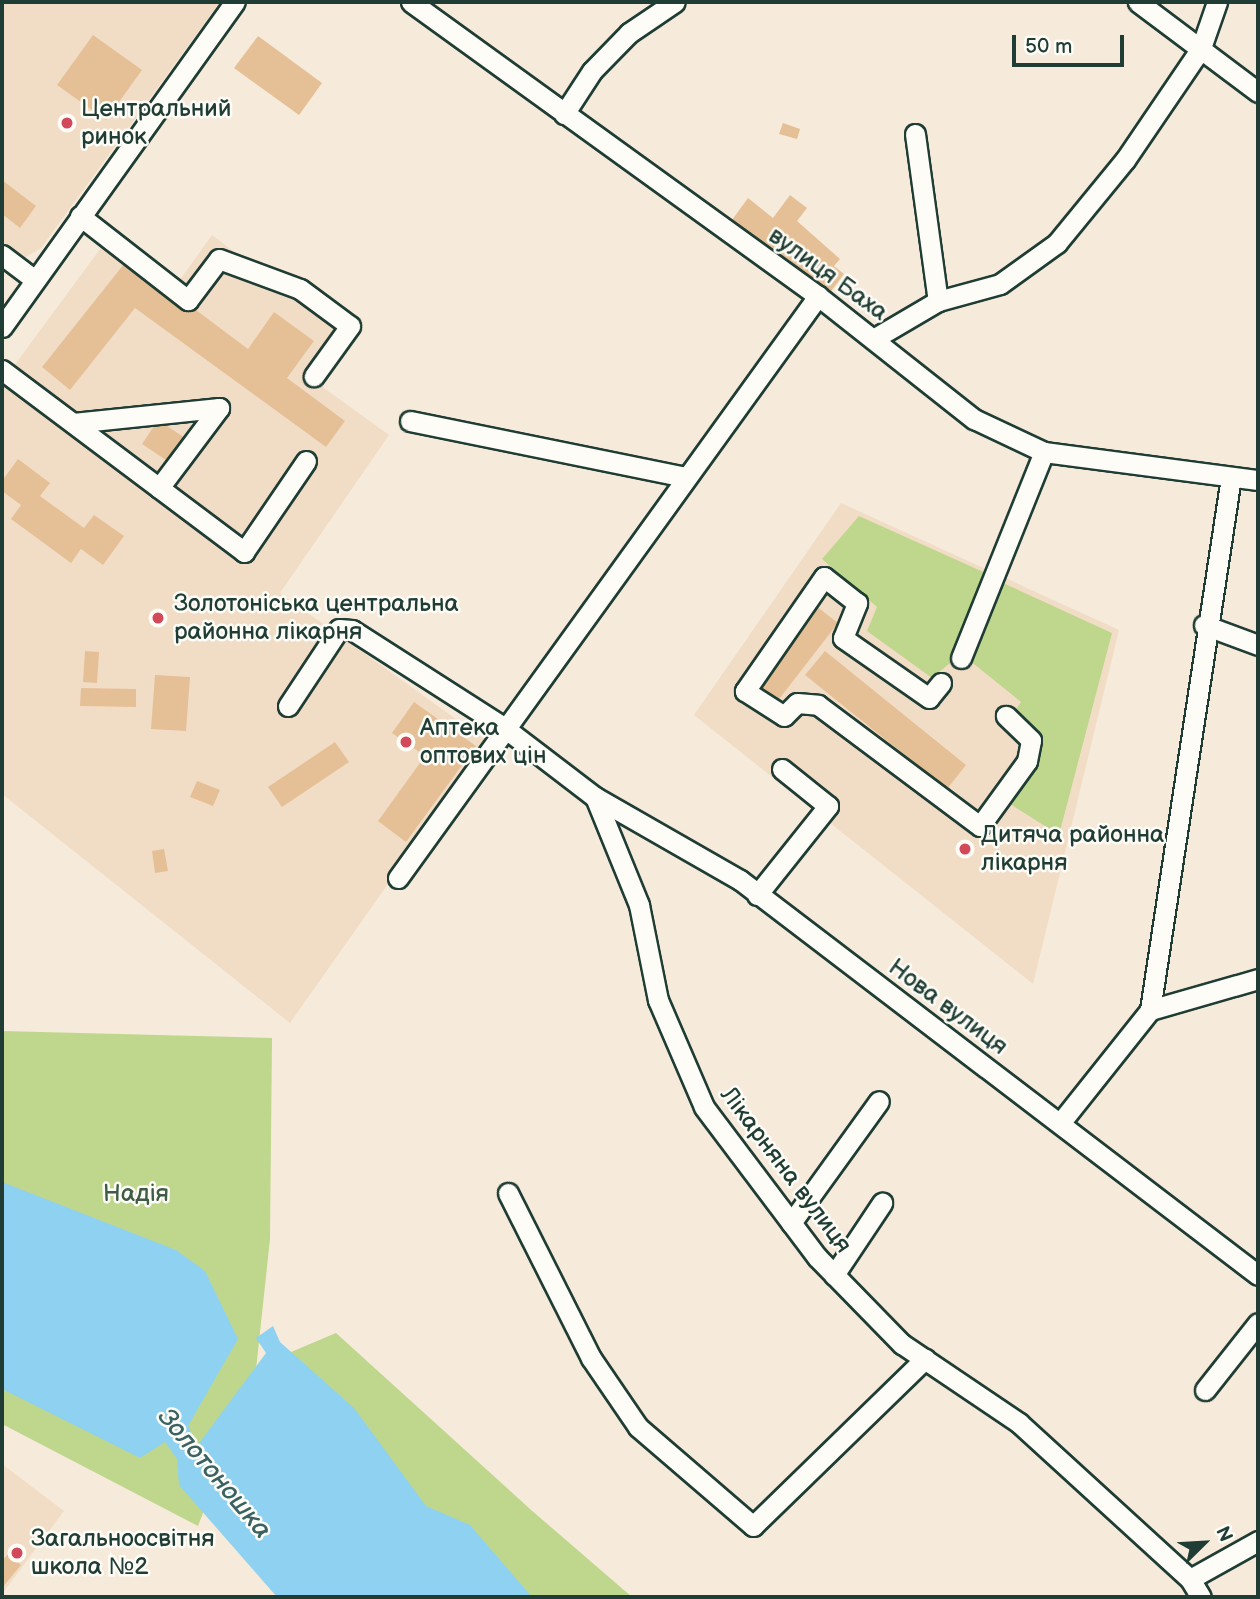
<!DOCTYPE html>
<html>
<head>
<meta charset="utf-8">
<style>
	body { margin:0 }
	#map { position:relative; width:1260px; height:1599px; overflow:hidden; background:#f6eada; font-family:"Balsamiq Sans",sans-serif }
	div>[style] { position:absolute }
	.built>* { inset:0; background:#f1ddc6 }
	.green>* { inset:0; background:#bfd78d }
	.water>* { inset:0; background:#8fd1f1 }
	.building>* { inset:0; background:#e5c096 }
	.roads { filter:drop-shadow(2px 0 #1f3d34) drop-shadow(-2px 0 #1f3d34) drop-shadow(0 2px #1f3d34) drop-shadow(0 -2px #1f3d34) }
	.minor>* { height:19px; margin:-9.5px; padding:0 9.5px; transform-origin:9.5px; border-radius:9.5px; background:#fdfcf7 }
	.dots>* { width:19px; height:19px; translate:-50% -50%; box-sizing:border-box; border:4px solid #fdfcf7; border-radius:50% }
	span { translate:-50% -50%; white-space:nowrap; text-align:center; line-height:1.15; -webkit-text-stroke:5px #fdfcf7; paint-order:stroke }
	.poi-label { font-size:24px; color:#1f3d34 }
	.left { translate:0 -50%; text-align:left }
	.street-label { font-size:24px; color:#1f3d34 }
	.park-label { font-size:24px; color:#3f5c46 }
	.water-label { font-size:26px; color:#3b6263; font-style:italic }
	.frame { position:absolute; inset:0; border:4px solid #1f3d34; pointer-events:none }
	.north { position:absolute; left:1169px; top:1508px; width:70px; height:70px; -webkit-text-stroke:5px #fdfcf7; paint-order:stroke; rotate:66deg; font-size:19px; font-weight:700; line-height:28px; text-align:center; color:#1f3d34 }
	.north::after { content:''; display:block; margin:auto; width:24px; height:32px; background:#1f3d34; clip-path:polygon(50% 0,100% 100%,50% 72%,0 100%) }
	.scale { position:absolute; left:1012px; top:35px; width:112px; height:32px; box-sizing:border-box; border:4px solid #1f3d34; border-top:0; padding-left:9px; font-size:21px; line-height:24px; white-space:nowrap; color:#1f3d34; -webkit-text-stroke:5px #fdfcf7; paint-order:stroke }
</style>
</head>
<body>
<div id="map">
	<div class="built">
		<div style="clip-path:polygon(2px 2px,220px 2px,41px 248px,24px 258px,2px 245px)"></div>
		<div style="clip-path:polygon(212px 235px,342px 333px,310px 378px,389px 435px,280px 593px,488px 742px,290px 1023px,2px 794px,2px 382px,109px 237px,174px 288px)"></div>
		<div style="clip-path:polygon(841px 503px,1119px 630px,1033px 984px,694px 715px)"></div>
		<div style="clip-path:polygon(2px 1464px,64px 1511px,2px 1594px)"></div>
	</div>
	<div class="green">
		<div style="clip-path:polygon(859px 516px,990px 575px,955px 659px,932px 678px,867px 631px,877px 607px,822px 559px)"></div>
		<div style="clip-path:polygon(1001px 582px,1112px 633px,1059px 835px,1004px 800px,1033px 760px,1013px 714px,1021px 702px,969px 660px)"></div>
		<div style="clip-path:polygon(2px 1031px,272px 1038px,270px 1239px,255px 1379px,198px 1526px,2px 1424px)"></div>
		<div style="clip-path:polygon(336px 1333px,530px 1509px,632px 1597px,285px 1597px,263px 1392px,291px 1352px)"></div>
	</div>
	<div class="water">
		<div style="clip-path:polygon(2px 1182px,176px 1250px,205px 1271px,238px 1339px,188px 1426px,197px 1446px,266px 1353px,256px 1338px,273px 1326px,280px 1342px,354px 1408px,426px 1506px,470px 1525px,532px 1597px,277px 1597px,179px 1485px,177px 1459px,165px 1442px,140px 1458px,2px 1389px)"></div>
	</div>
	<div class="building">
		<div style="clip-path:polygon(93px 35px,142px 70px,106px 120px,57px 85px)"></div>
		<div style="clip-path:polygon(258px 36px,322px 83px,299px 115px,234px 68px)"></div>
		<div style="clip-path:polygon(783px 123px,800px 129px,797px 139px,779px 134px)"></div>
		<div style="clip-path:polygon(2px 180px,36px 206px,20px 228px,2px 214px)"></div>
		<div style="clip-path:polygon(790px 195px,807px 208px,797px 221px,840px 259px,834px 266px,844px 274px,829px 294px,732px 220px,748px 198px,773px 218px)"></div>
		<div style="clip-path:polygon(128px 259px,248px 349px,274px 312px,314px 341px,287px 378px,345px 421px,326px 447px,135px 308px,70px 390px,42px 367px)"></div>
		<div style="clip-path:polygon(158px 420px,188px 440px,172px 464px,142px 444px)"></div>
		<div style="clip-path:polygon(18px 459px,50px 483px,40px 496px,84px 528px,94px 515px,124px 536px,103px 565px,81px 549px,71px 563px,11px 519px,21px 505px,2px 491px,2px 481px)"></div>
		<div style="clip-path:polygon(816px 606px,838px 623px,776px 703px,754px 686px)"></div>
		<div style="clip-path:polygon(85px 651px,99px 652px,97px 683px,83px 682px)"></div>
		<div style="clip-path:polygon(825px 651px,966px 765px,947px 789px,805px 675px)"></div>
		<div style="clip-path:polygon(155px 675px,190px 677px,186px 731px,151px 729px)"></div>
		<div style="clip-path:polygon(81px 688px,136px 689px,136px 707px,80px 706px)"></div>
		<div style="clip-path:polygon(414px 702px,476px 746px,406px 842px,378px 821px,425px 756px,392px 733px)"></div>
		<div style="clip-path:polygon(335px 742px,349px 762px,282px 807px,268px 787px)"></div>
		<div style="clip-path:polygon(197px 781px,220px 790px,213px 806px,190px 797px)"></div>
		<div style="clip-path:polygon(164px 849px,168px 871px,155px 873px,152px 851px)"></div>
		<div style="clip-path:polygon(8px 1554px,21px 1565px,2px 1588px,2px 1561px)"></div>
	</div>
	<div class="roads">
		<div class="minor">
			<div style="left:411px;top:2px;width:502px;rotate:35.84deg"></div>
			<div style="left:818px;top:296px;width:199px;rotate:38.3deg"></div>
			<div style="left:974px;top:419px;width:77px;rotate:25.2deg"></div>
			<div style="left:1044px;top:452px;width:216px;rotate:7.5deg"></div>
			<div style="left:1138px;top:2px;width:150px;rotate:36.9deg"></div>
			<div style="left:564px;top:114px;width:51px;rotate:-56.9deg"></div>
			<div style="left:592px;top:71px;width:53px;rotate:-45.8deg"></div>
			<div style="left:629px;top:33px;width:55px;rotate:-34deg"></div>
			<div style="left:915px;top:134px;width:169px;rotate:82.2deg"></div>
			<div style="left:80px;top:216px;width:137px;rotate:37.9deg"></div>
			<div style="left:188px;top:300px;width:51px;rotate:-52.9deg"></div>
			<div style="left:219px;top:259px;width:86px;rotate:20.3deg"></div>
			<div style="left:300px;top:289px;width:62px;rotate:36.5deg"></div>
			<div style="left:350px;top:326px;width:62px;rotate:125.8deg"></div>
			<div style="left:2px;top:255px;width:41px;rotate:37.1deg"></div>
			<div style="left:2px;top:327px;width:400px;rotate:-54.4deg"></div>
			<div style="left:875px;top:338px;width:73px;rotate:-30.4deg"></div>
			<div style="left:938px;top:301px;width:64px;rotate:-15.3deg"></div>
			<div style="left:1000px;top:284px;width:70px;rotate:-35.7deg"></div>
			<div style="left:1057px;top:243px;width:107px;rotate:-50.7deg"></div>
			<div style="left:1125px;top:160px;width:135px;rotate:-55.8deg"></div>
			<div style="left:1201px;top:48px;width:49px;rotate:-70.8deg"></div>
			<div style="left:2px;top:370px;width:303px;rotate:36.9deg"></div>
			<div style="left:244px;top:552px;width:110px;rotate:-55.7deg"></div>
			<div style="left:410px;top:421px;width:281px;rotate:11.5deg"></div>
			<div style="left:73px;top:423px;width:147px;rotate:-5.9deg"></div>
			<div style="left:219px;top:408px;width:100px;rotate:126.9deg"></div>
			<div style="left:1204px;top:625px;width:58px;rotate:20.3deg"></div>
			<div style="left:961px;top:658px;width:222px;rotate:-68.1deg"></div>
			<div style="left:941px;top:683px;width:19px;rotate:129deg"></div>
			<div style="left:929px;top:698px;width:105px;rotate:-145.1deg"></div>
			<div style="left:843px;top:638px;width:38px;rotate:-68deg"></div>
			<div style="left:857px;top:603px;width:42px;rotate:-141.8deg"></div>
			<div style="left:824px;top:577px;width:139px;rotate:124.7deg"></div>
			<div style="left:745px;top:691px;width:46px;rotate:32.7deg"></div>
			<div style="left:784px;top:716px;width:18px;rotate:-45deg"></div>
			<div style="left:797px;top:703px;width:21px;rotate:5deg"></div>
			<div style="left:818px;top:705px;width:202px;rotate:36.8deg"></div>
			<div style="left:980px;top:826px;width:80px;rotate:-54.1deg"></div>
			<div style="left:1027px;top:761px;width:21px;rotate:-79deg"></div>
			<div style="left:1031px;top:740px;width:35px;rotate:-136deg"></div>
			<div style="left:288px;top:706px;width:92px;rotate:-56.5deg"></div>
			<div style="left:339px;top:629px;width:13px;rotate:4deg"></div>
			<div style="left:352px;top:630px;width:178px;rotate:32.6deg"></div>
			<div style="left:502px;top:726px;width:117px;rotate:37.4deg"></div>
			<div style="left:595px;top:797px;width:167px;rotate:29.8deg"></div>
			<div style="left:740px;top:880px;width:651px;rotate:37.33deg"></div>
			<div style="left:595px;top:797px;width:117px;rotate:67.8deg"></div>
			<div style="left:639px;top:905px;width:97px;rotate:78.7deg"></div>
			<div style="left:658px;top:1000px;width:116px;rotate:66.7deg"></div>
			<div style="left:704px;top:1107px;width:188px;rotate:53deg"></div>
			<div style="left:817px;top:1257px;width:122px;rotate:45.7deg"></div>
			<div style="left:902px;top:1344px;width:141px;rotate:34deg"></div>
			<div style="left:1019px;top:1423px;width:231px;rotate:42.4deg"></div>
			<div style="left:1190px;top:1579px;width:78px;rotate:-29.2deg"></div>
			<div style="left:398px;top:878px;width:718px;rotate:-54.18deg"></div>
			<div style="left:757px;top:895px;width:114px;rotate:-51.4deg"></div>
			<div style="left:828px;top:806px;width:59px;rotate:-141.2deg"></div>
			<div style="left:1150px;top:1010px;width:112px;rotate:-16deg"></div>
			<div style="left:1061px;top:1122px;width:143px;rotate:-51.5deg"></div>
			<div style="left:1150px;top:1010px;width:539px;rotate:-81.36deg"></div>
			<div style="left:508px;top:1193px;width:185px;rotate:63.3deg"></div>
			<div style="left:591px;top:1358px;width:83px;rotate:55.7deg"></div>
			<div style="left:638px;top:1427px;width:152px;rotate:40.7deg"></div>
			<div style="left:753px;top:1526px;width:240px;rotate:-44.2deg"></div>
			<div style="left:791px;top:1223px;width:150px;rotate:-54.2deg"></div>
			<div style="left:834px;top:1275px;width:87px;rotate:-56.3deg"></div>
			<div style="left:1205px;top:1390px;width:85px;rotate:-51.7deg"></div>
			<div style="left:1190px;top:1579px;width:21px;rotate:59deg"></div>
		</div>
	</div>
	<div class="dots">
		<div style="left:67px;top:123px;background:#d1495b"></div>
		<div style="left:158px;top:618px;background:#d1495b"></div>
		<div style="left:406px;top:742px;background:#d1495b"></div>
		<div style="left:965px;top:849px;background:#d1495b"></div>
		<div style="left:17px;top:1553px;background:#d1495b"></div>
	</div>
	<div class="poi-label">
		<span class="left" style="left:81px;top:123px">Центральний<br>ринок</span>
		<span class="left" style="left:174px;top:618px">Золотоніська центральна<br>районна лікарня</span>
		<span class="left" style="left:420px;top:742px">Аптека<br>оптових цін</span>
		<span class="left" style="left:981px;top:849px">Дитяча районна<br>лікарня</span>
		<span class="left" style="left:31px;top:1553px">Загальноосвітня<br>школа №2</span>
	</div>
	<div class="street-label">
		<span style="left:828px;top:274px;rotate:36deg">вулиця Баха</span>
		<span style="left:948px;top:1007px;rotate:37deg">Нова вулиця</span>
		<span style="left:786px;top:1170px;rotate:53deg">Лікарняна вулиця</span>
	</div>
	<div class="park-label">
		<span style="left:136px;top:1194px">Надія</span>
	</div>
	<div class="water-label">
		<span style="left:214px;top:1474px;rotate:50deg">Золотоношка</span>
	</div>
	<div class="frame"></div>
	<div class="north">N</div>
	<div class="scale">50 m</div>
</div>
</body>
</html>
